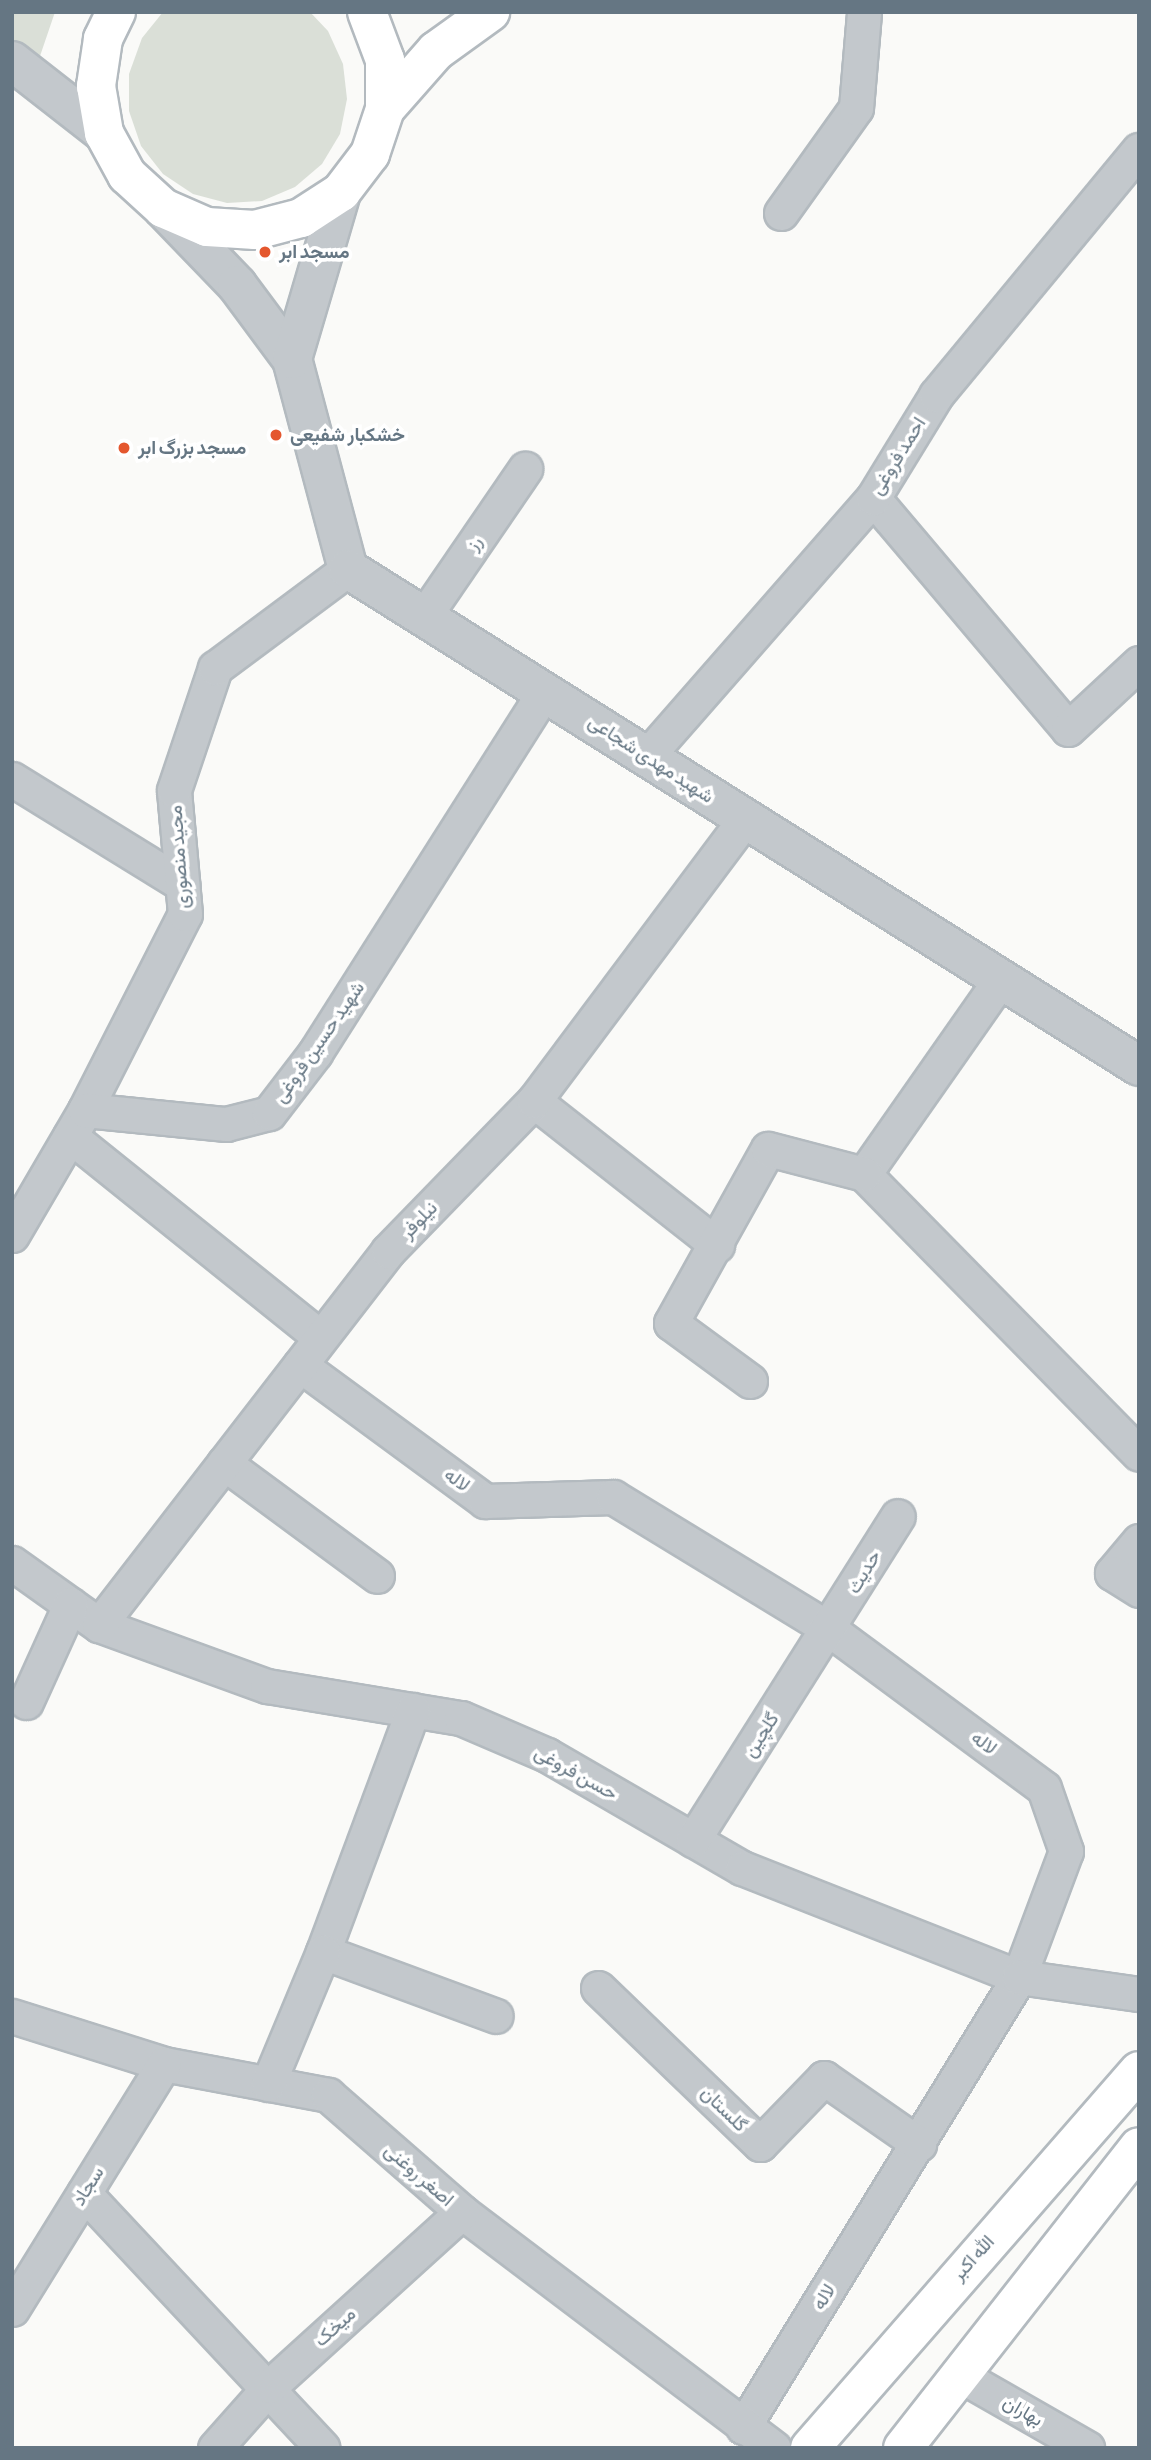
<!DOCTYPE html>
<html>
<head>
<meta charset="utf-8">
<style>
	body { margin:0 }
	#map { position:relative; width:1151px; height:2460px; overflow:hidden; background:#fafaf8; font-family:"Asap Condensed",Vazirmatn,sans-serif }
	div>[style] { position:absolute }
	.green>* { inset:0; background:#dadfd7 }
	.roads { filter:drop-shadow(2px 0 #b3babf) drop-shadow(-2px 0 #b3babf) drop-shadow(0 2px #b3babf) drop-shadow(0 -2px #b3babf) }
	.minor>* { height:33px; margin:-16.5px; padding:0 16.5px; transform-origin:16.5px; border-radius:16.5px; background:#c3c8cc }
	.tertiary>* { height:38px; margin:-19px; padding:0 19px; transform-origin:19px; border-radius:19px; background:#c3c8cc }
	.secondary>* { height:38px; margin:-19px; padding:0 19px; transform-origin:19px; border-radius:19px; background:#fff }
	.dots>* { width:19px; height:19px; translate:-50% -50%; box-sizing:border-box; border:4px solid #fff; border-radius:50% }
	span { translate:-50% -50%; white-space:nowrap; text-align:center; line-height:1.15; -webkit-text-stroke:7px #fff; paint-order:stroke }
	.poi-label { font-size:19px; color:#657683; font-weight:700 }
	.left { translate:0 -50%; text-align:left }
	.street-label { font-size:19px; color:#657683 }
	.frame { position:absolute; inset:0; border:14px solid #657683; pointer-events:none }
</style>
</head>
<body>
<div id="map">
	<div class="green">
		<div style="clip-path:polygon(12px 12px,55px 12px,39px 59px,12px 45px)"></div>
		<div style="clip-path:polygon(163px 12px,310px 12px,328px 31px,343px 64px,347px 99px,340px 134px,322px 164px,295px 187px,262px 201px,227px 203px,193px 194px,163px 174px,141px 146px,129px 111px,129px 74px,142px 38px)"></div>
	</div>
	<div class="roads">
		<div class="minor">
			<div style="left:781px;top:213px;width:129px;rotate:-54.5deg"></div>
			<div style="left:856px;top:108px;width:96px;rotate:-85.2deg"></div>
			<div style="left:873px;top:498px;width:302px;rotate:49.8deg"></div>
			<div style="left:1068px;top:729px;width:97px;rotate:-42.9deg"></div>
			<div style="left:423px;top:618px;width:181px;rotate:-55.6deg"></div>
			<div style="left:648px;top:755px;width:342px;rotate:-48.8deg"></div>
			<div style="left:873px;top:498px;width:121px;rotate:-58.5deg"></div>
			<div style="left:936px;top:395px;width:318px;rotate:-50.4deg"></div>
			<div style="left:12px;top:779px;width:200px;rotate:31.7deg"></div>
			<div style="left:1000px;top:980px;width:237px;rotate:125deg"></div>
			<div style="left:864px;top:1174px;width:392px;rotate:45.5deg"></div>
			<div style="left:534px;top:1101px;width:233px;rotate:38.2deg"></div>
			<div style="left:85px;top:1110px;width:220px;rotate:-63deg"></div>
			<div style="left:185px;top:914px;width:124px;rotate:-95.1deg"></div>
			<div style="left:174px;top:790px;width:129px;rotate:-71.4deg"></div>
			<div style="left:215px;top:668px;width:166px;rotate:-36.7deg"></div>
			<div style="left:70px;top:1136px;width:321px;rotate:38.8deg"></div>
			<div style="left:12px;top:1235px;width:145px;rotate:-59.7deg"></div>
			<div style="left:85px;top:1110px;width:142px;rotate:5.7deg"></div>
			<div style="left:226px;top:1124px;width:44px;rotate:-14.3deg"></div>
			<div style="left:269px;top:1113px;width:76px;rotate:-52.5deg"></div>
			<div style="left:315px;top:1053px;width:429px;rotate:-57.6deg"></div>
			<div style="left:300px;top:1365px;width:230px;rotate:36.3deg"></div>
			<div style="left:485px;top:1501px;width:128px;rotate:-1.8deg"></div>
			<div style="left:613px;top:1497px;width:253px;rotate:31.4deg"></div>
			<div style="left:829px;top:1629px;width:267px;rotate:36.5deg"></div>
			<div style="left:1044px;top:1788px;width:67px;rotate:70.8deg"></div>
			<div style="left:1066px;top:1851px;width:134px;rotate:110.5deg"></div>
			<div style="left:1019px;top:1977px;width:528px;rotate:121.52deg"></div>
			<div style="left:750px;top:1381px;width:98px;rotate:-143.7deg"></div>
			<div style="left:671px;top:1323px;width:199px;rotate:-60.9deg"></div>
			<div style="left:768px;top:1149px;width:99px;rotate:14.6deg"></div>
			<div style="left:224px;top:1463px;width:190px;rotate:36.4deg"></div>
			<div style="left:1139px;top:1541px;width:42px;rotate:130.2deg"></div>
			<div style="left:1112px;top:1573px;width:32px;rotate:32deg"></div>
			<div style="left:12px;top:1563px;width:107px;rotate:35.5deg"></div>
			<div style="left:99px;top:1625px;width:179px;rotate:20deg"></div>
			<div style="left:267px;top:1686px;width:197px;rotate:9.4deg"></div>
			<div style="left:461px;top:1718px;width:94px;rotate:23.3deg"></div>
			<div style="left:547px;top:1755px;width:225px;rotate:30.1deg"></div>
			<div style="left:742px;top:1868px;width:298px;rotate:21.5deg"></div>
			<div style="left:1019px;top:1977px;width:121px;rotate:8.1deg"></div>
			<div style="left:99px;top:1625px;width:473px;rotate:-52.3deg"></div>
			<div style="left:388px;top:1251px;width:209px;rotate:-45.8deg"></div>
			<div style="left:534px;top:1101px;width:351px;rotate:-53.2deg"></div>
			<div style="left:26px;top:1702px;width:107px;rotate:-65.6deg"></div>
			<div style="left:413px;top:1710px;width:258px;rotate:110.4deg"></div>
			<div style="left:323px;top:1952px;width:184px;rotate:20.3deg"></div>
			<div style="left:693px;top:1840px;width:383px;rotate:-57.7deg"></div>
			<div style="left:598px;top:1988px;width:225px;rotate:43.9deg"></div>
			<div style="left:760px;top:2144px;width:92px;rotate:-45.9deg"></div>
			<div style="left:824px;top:2078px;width:116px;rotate:34.8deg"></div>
			<div style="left:12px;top:2016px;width:159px;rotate:17.5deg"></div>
			<div style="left:164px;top:2064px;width:167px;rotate:10.7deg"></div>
			<div style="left:328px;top:2095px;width:178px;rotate:41.1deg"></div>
			<div style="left:462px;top:2212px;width:391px;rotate:37.1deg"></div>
			<div style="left:268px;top:2084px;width:143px;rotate:-67.4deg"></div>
			<div style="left:84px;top:2193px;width:349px;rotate:46.9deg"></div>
			<div style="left:12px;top:2309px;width:288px;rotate:-58.2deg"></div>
			<div style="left:958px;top:2374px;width:149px;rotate:29.8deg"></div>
			<div style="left:215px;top:2448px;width:83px;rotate:-48.4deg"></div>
			<div style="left:270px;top:2386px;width:259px;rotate:-42.2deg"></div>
		</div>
		<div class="tertiary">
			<div style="left:12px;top:61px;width:117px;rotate:38deg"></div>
			<div style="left:163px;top:208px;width:107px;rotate:46.1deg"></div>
			<div style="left:237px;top:285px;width:92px;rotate:53.4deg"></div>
			<div style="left:292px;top:359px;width:217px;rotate:75.1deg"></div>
			<div style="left:348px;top:569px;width:934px;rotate:32.14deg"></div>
			<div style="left:292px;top:359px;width:174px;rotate:-73.6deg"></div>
		</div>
		<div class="secondary">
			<div style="left:116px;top:12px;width:30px;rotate:116deg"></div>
			<div style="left:103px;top:39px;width:48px;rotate:98.5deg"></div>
			<div style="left:96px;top:86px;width:48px;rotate:80.3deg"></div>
			<div style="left:104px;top:133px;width:48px;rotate:61.3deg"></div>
			<div style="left:127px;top:175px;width:49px;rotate:42.5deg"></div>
			<div style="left:163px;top:208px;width:48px;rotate:23.4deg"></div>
			<div style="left:207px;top:227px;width:48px;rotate:3.6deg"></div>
			<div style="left:255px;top:230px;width:48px;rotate:-14.6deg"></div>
			<div style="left:301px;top:218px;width:48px;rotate:-33deg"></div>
			<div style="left:341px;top:192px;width:48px;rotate:-52.7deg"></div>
			<div style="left:370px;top:154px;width:47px;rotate:-71.6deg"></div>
			<div style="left:385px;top:109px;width:49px;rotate:-90deg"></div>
			<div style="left:385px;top:60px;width:51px;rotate:-110.6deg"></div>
			<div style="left:385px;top:109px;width:77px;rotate:-48.7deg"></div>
			<div style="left:436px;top:51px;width:67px;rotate:-35.8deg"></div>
			<div style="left:810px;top:2448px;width:500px;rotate:-48.89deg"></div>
			<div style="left:903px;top:2448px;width:382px;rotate:-51.9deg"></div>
		</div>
	</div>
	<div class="dots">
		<div style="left:265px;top:252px;background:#e4572e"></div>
		<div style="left:276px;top:435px;background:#e4572e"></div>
		<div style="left:124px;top:448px;background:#e4572e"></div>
	</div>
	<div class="poi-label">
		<span class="left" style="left:279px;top:252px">مسجد ابر</span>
		<span class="left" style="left:290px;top:435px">خشکبار شفیعی</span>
		<span class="left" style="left:138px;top:448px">مسجد بزرگ ابر</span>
	</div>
	<div class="street-label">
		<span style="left:898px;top:456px;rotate:-58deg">احمد فروغی</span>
		<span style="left:474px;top:543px;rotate:-56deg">رز</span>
		<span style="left:651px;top:759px;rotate:33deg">شهید مهدی شجاعی</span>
		<span style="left:179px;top:857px;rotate:-94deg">مجید منصوری</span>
		<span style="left:319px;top:1042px;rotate:-55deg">شهید حسین فروغی</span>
		<span style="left:419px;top:1220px;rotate:-46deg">نیلوفر</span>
		<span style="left:457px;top:1480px;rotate:36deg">لاله</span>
		<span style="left:864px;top:1572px;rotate:-59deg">حدیث</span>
		<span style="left:761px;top:1735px;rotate:-57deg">گلچین</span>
		<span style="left:984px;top:1743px;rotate:37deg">لاله</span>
		<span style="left:576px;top:1773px;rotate:29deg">حسن فروغی</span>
		<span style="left:724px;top:2109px;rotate:44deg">گلستان</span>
		<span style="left:419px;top:2175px;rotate:41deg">اصغر روغنی</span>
		<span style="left:88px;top:2186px;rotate:-58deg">سجاد</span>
		<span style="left:973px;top:2258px;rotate:-48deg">الله اکبر</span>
		<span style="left:824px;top:2297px;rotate:-58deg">لاله</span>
		<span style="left:335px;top:2327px;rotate:-42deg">میخک</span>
		<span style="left:1023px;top:2411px;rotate:30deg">بهاران</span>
	</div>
	<div class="frame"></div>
</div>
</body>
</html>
